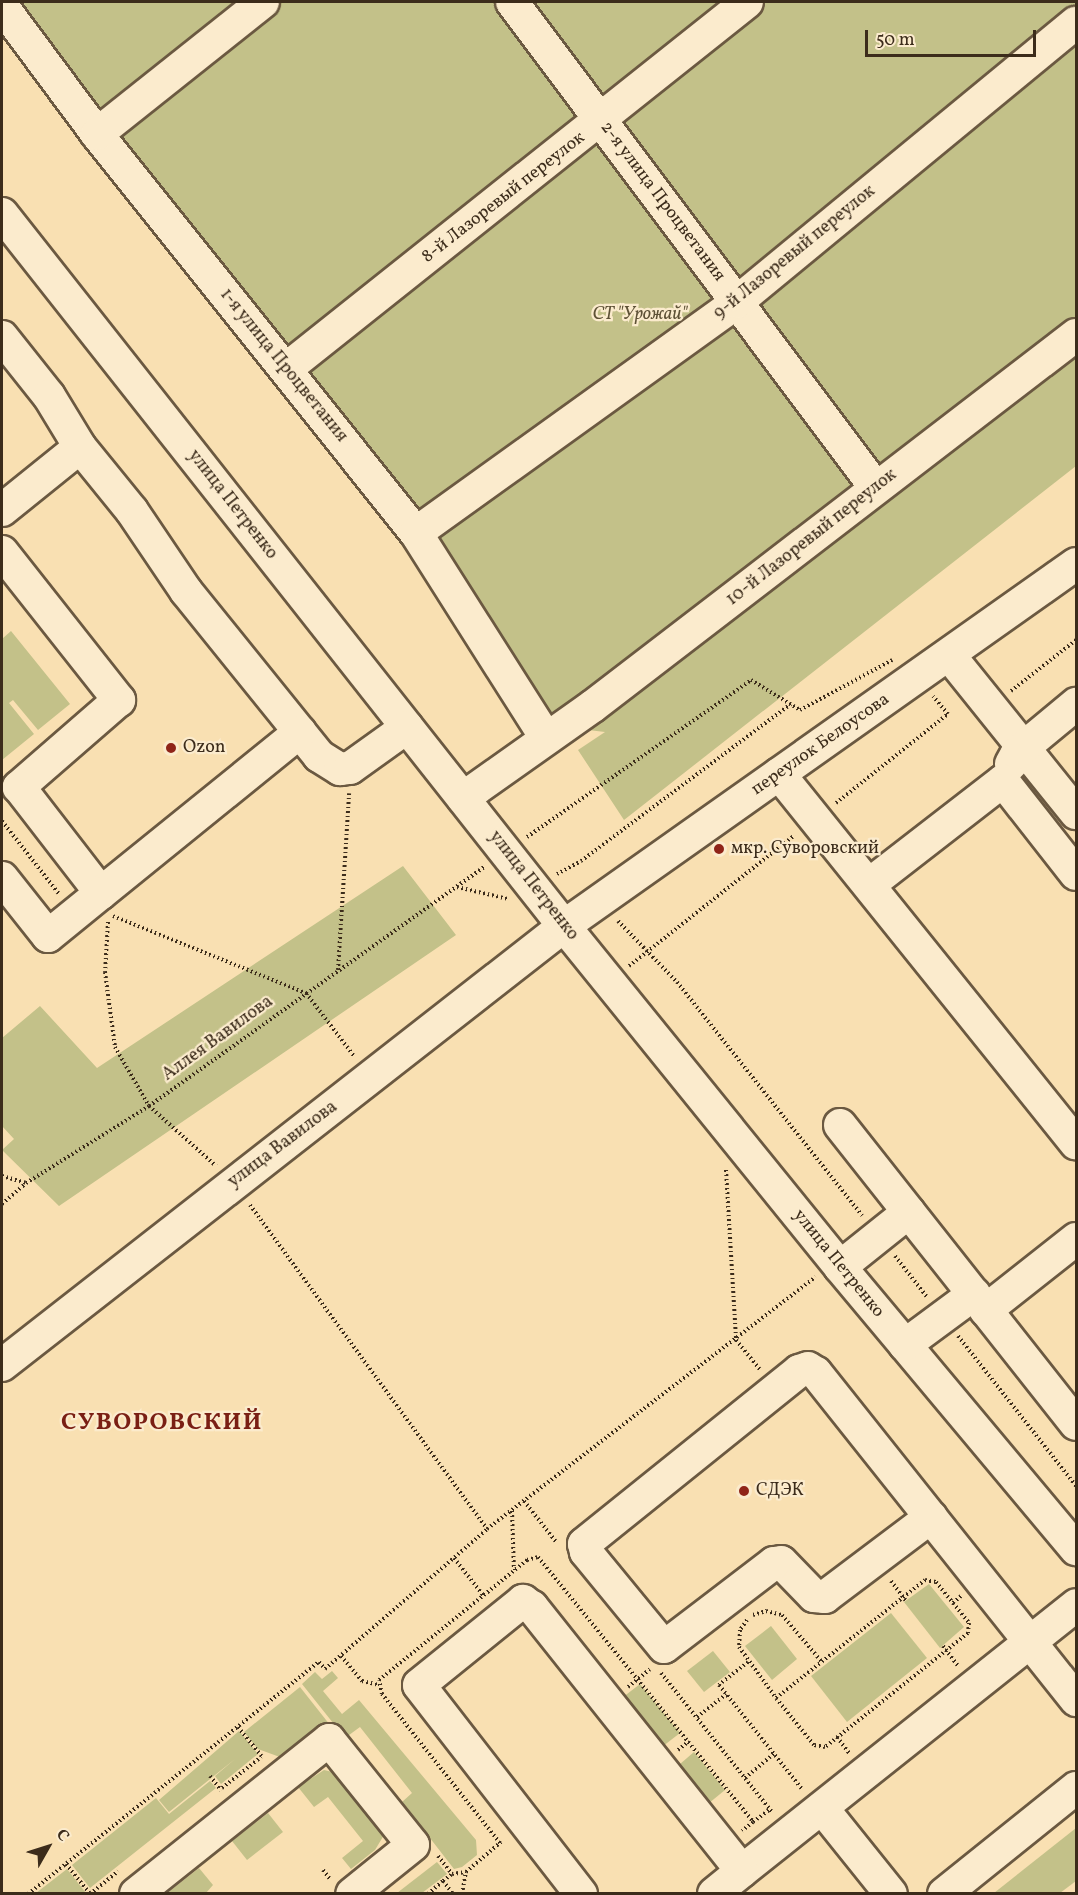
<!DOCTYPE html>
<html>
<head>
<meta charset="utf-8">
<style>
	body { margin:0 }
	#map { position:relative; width:1078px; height:1895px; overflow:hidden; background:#f9e0b2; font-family:Vollkorn,serif }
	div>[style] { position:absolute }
	.green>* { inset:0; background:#c3c189 }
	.path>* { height:4px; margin-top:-2px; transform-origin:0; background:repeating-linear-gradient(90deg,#3c2c1b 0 1.5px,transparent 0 4.5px) }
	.roads { filter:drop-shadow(2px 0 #6b5941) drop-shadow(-2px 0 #6b5941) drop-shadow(0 2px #6b5941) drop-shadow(0 -2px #6b5941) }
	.minor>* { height:32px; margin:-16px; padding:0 16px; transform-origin:16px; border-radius:16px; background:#fbebcd }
	.dots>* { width:16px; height:16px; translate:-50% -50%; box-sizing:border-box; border:3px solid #fbebcd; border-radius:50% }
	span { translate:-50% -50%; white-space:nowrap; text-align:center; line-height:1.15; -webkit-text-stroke:4.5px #fbebcd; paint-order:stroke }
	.street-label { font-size:18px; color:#3c2c1b }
	.park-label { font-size:18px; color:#5e5136; font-style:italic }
	.poi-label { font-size:18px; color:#3c2c1b }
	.left { translate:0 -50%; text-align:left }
	.district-label { font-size:24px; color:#7a1f14; font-weight:700; letter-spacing:1.5px }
	.frame { position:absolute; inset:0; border:3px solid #3c2c1b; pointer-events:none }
	.north { position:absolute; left:18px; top:1817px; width:60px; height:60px; -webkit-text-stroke:4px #fbebcd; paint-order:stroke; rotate:51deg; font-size:16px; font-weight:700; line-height:24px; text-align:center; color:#3c2c1b }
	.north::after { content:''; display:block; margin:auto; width:21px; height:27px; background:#3c2c1b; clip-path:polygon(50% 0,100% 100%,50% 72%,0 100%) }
	.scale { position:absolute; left:865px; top:30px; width:171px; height:27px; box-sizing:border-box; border:3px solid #3c2c1b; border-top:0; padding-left:8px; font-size:18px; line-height:21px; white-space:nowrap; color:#3c2c1b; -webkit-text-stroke:4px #fbebcd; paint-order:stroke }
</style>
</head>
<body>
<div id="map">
	<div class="green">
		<div style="clip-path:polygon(18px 2px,1076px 2px,1076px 466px,624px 820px,578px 750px,605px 732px,555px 726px)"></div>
		<div style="clip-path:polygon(11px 631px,70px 704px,38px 730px,13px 700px,9px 703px,34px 734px,2px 760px,2px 639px)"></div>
		<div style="clip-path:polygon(403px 866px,456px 935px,59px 1206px,2px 1150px,14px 1139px,2px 1126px,2px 1038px,40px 1006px,97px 1068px)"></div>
		<div style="clip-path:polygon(929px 1584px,964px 1627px,940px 1648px,904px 1602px)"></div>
		<div style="clip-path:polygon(891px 1613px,927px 1658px,847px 1722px,811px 1676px)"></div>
		<div style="clip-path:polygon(771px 1626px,797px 1659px,772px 1680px,745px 1646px)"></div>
		<div style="clip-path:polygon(713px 1651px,730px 1672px,704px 1692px,687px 1671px)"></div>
		<div style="clip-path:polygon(332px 1671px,338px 1678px,323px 1691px,342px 1714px,359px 1700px,476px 1840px,477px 1855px,462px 1867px,454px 1869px,402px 1802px,412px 1793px,360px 1727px,345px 1738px,302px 1684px,315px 1672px,322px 1679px)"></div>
		<div style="clip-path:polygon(640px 1684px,680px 1733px,658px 1750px,618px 1701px)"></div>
		<div style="clip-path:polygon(300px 1687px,330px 1725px,288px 1760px,258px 1749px,244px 1732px)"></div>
		<div style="clip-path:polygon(239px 1731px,258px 1754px,221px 1784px,215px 1776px,235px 1759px,169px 1812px,159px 1800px)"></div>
		<div style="clip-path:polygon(694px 1752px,725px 1790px,703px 1808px,673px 1770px)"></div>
		<div style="clip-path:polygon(324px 1770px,337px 1773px,384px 1835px,375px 1850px,351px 1869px,342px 1858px,363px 1841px,328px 1797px,314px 1807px,298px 1787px)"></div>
		<div style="clip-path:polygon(210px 1781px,216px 1788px,90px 1888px,72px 1865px,156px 1798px,169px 1814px)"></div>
		<div style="clip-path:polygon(268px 1813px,283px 1832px,247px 1860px,232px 1841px)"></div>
		<div style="clip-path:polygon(1076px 1828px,1076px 1881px,1060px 1893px,994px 1893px)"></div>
		<div style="clip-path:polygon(437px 1862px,447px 1874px,422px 1893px,397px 1893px)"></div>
		<div style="clip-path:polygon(199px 1868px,213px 1885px,206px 1893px,167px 1893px)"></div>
		<div style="clip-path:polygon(67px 1869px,86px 1893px,36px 1893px)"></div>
	</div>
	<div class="path">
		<div style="left:1011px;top:691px;width:83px;rotate:-38.1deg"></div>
		<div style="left:836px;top:803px;width:143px;rotate:-38.5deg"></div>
		<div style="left:948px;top:714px;width:23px;rotate:-130deg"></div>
		<div style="left:2px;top:821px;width:93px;rotate:52deg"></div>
		<div style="left:527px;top:837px;width:274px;rotate:-35deg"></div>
		<div style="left:751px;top:680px;width:57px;rotate:31.5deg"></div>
		<div style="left:800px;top:710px;width:105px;rotate:-28.5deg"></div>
		<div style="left:557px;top:874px;width:27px;rotate:-28deg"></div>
		<div style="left:581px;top:861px;width:262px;rotate:-36.8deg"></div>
		<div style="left:457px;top:887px;width:52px;rotate:13.2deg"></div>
		<div style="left:113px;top:916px;width:208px;rotate:21.8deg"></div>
		<div style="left:306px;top:993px;width:79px;rotate:52.7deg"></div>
		<div style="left:618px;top:921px;width:85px;rotate:46deg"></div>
		<div style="left:677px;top:982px;width:298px;rotate:51.6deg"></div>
		<div style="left:108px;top:922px;width:50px;rotate:93.4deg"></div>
		<div style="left:105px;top:972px;width:76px;rotate:82.4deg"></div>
		<div style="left:115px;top:1047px;width:68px;rotate:60deg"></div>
		<div style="left:149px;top:1106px;width:90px;rotate:41.8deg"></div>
		<div style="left:629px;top:966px;width:211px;rotate:-38.3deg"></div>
		<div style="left:338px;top:970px;width:177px;rotate:-86.4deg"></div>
		<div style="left:726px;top:1170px;width:170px;rotate:86.6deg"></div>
		<div style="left:736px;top:1340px;width:38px;rotate:51deg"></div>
		<div style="left:2px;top:1176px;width:25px;rotate:16deg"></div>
		<div style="left:2px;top:1204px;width:32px;rotate:-41deg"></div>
		<div style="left:26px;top:1183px;width:145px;rotate:-32deg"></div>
		<div style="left:149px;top:1106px;width:412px;rotate:-35.5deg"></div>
		<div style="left:250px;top:1205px;width:401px;rotate:53.8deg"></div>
		<div style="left:895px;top:1256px;width:52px;rotate:52deg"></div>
		<div style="left:958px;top:1336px;width:191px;rotate:51.8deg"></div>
		<div style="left:524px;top:1501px;width:53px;rotate:51.8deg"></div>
		<div style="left:512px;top:1511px;width:59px;rotate:88.1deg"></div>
		<div style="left:454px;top:1558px;width:47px;rotate:51.9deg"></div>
		<div style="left:891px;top:1581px;width:25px;rotate:53deg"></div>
		<div style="left:953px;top:1603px;width:26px;rotate:51deg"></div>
		<div style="left:969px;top:1623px;width:10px;rotate:96deg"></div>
		<div style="left:968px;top:1633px;width:183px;rotate:141.4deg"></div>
		<div style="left:825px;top:1747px;width:11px;rotate:-170deg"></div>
		<div style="left:814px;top:1745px;width:60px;rotate:-129deg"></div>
		<div style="left:776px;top:1698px;width:190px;rotate:-38.4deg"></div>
		<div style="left:925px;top:1580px;width:11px;rotate:10deg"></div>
		<div style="left:936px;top:1582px;width:27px;rotate:51deg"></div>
		<div style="left:953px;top:1603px;width:11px;rotate:-41deg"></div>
		<div style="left:753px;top:1615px;width:14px;rotate:-17deg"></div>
		<div style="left:766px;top:1611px;width:16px;rotate:14deg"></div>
		<div style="left:782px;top:1615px;width:62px;rotate:49.6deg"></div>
		<div style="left:747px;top:1620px;width:12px;rotate:125deg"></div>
		<div style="left:740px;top:1630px;width:17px;rotate:93deg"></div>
		<div style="left:739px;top:1647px;width:63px;rotate:54deg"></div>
		<div style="left:943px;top:1646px;width:26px;rotate:53deg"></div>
		<div style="left:341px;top:1656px;width:33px;rotate:50deg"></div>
		<div style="left:362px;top:1681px;width:17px;rotate:13deg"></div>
		<div style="left:748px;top:1662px;width:37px;rotate:142deg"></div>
		<div style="left:719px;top:1685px;width:133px;rotate:51.4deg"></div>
		<div style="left:661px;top:1673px;width:178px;rotate:51.4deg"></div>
		<div style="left:628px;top:1687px;width:28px;rotate:-39deg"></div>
		<div style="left:697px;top:1717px;width:37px;rotate:-38deg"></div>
		<div style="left:238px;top:1727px;width:38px;rotate:51deg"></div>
		<div style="left:837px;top:1737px;width:20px;rotate:53deg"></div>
		<div style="left:678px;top:1750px;width:14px;rotate:-39deg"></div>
		<div style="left:210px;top:1776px;width:18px;rotate:52deg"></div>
		<div style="left:745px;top:1778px;width:38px;rotate:-40deg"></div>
		<div style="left:222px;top:1788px;width:50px;rotate:-38.5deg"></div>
		<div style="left:753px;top:1822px;width:21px;rotate:-37deg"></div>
		<div style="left:500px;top:1843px;width:190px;rotate:-128.4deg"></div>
		<div style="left:382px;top:1694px;width:14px;rotate:-102deg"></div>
		<div style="left:379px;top:1680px;width:191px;rotate:-39deg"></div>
		<div style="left:527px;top:1560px;width:11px;rotate:-15deg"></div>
		<div style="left:538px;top:1557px;width:341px;rotate:50.9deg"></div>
		<div style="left:753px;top:1822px;width:14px;rotate:141deg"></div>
		<div style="left:438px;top:1856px;width:23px;rotate:52deg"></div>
		<div style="left:66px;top:1864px;width:38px;rotate:51deg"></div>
		<div style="left:323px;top:1870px;width:11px;rotate:52deg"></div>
		<div style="left:443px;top:1881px;width:11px;rotate:-38deg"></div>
		<div style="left:452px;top:1874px;width:14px;rotate:-8deg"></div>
		<div style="left:466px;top:1872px;width:46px;rotate:-40.6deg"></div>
		<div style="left:28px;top:1894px;width:372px;rotate:-38.6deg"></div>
		<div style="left:319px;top:1662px;width:9px;rotate:49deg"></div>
		<div style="left:325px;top:1669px;width:214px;rotate:-40.8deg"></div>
		<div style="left:487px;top:1529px;width:414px;rotate:-37.5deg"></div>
		<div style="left:90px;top:1894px;width:36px;rotate:-39deg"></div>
		<div style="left:428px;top:1894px;width:20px;rotate:-41deg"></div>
		<div style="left:443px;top:1881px;width:16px;rotate:52deg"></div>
		<div style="left:462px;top:1894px;width:22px;rotate:-80deg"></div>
	</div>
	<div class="roads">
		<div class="minor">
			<div style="left:512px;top:2px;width:607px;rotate:53.17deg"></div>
			<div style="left:2px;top:6px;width:159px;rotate:53.4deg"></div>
			<div style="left:97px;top:134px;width:511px;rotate:51.36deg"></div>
			<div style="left:416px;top:533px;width:243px;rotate:57.6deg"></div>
			<div style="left:97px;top:134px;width:212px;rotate:-38.5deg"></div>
			<div style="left:2px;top:214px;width:907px;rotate:51.72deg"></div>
			<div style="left:564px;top:926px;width:439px;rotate:51deg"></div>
			<div style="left:840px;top:1267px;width:368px;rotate:50.1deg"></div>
			<div style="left:2px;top:337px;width:75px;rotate:51.5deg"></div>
			<div style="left:49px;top:396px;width:60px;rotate:58.7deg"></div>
			<div style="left:80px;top:447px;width:82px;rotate:50.9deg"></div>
			<div style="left:132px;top:511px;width:97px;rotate:56deg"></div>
			<div style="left:186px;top:591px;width:212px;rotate:51.1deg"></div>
			<div style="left:319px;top:756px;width:25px;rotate:32deg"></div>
			<div style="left:340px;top:769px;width:10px;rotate:-6deg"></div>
			<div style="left:350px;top:768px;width:70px;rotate:-35.7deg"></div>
			<div style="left:286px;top:369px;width:589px;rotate:-38.52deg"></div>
			<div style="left:2px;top:510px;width:100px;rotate:-38.9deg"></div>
			<div style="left:416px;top:533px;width:395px;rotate:-35.7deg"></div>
			<div style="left:737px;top:302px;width:439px;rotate:-39.5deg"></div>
			<div style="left:2px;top:552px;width:189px;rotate:51.7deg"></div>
			<div style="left:119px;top:700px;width:133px;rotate:139deg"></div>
			<div style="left:19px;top:787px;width:134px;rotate:52.3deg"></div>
			<div style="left:101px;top:893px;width:256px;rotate:-39deg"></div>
			<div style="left:949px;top:655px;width:203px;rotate:51.2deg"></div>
			<div style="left:1011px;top:764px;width:13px;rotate:-61deg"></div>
			<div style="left:1017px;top:753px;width:77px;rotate:-39.7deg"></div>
			<div style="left:779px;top:774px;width:474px;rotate:51.2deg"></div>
			<div style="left:463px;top:798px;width:159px;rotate:-35.3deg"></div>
			<div style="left:593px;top:706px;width:609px;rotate:-37.53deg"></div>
			<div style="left:2px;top:878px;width:74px;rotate:51.6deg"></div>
			<div style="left:48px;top:936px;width:68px;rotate:-39.1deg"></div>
			<div style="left:870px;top:884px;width:168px;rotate:-37.8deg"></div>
			<div style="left:1003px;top:781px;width:118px;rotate:51.9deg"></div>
			<div style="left:840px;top:1125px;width:236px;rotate:51.7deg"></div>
			<div style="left:1076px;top:1239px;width:115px;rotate:141.7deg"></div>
			<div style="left:986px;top:1310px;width:145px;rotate:51.7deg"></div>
			<div style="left:840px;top:1267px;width:88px;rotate:-38.6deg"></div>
			<div style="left:905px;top:1345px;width:86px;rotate:-36.5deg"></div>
			<div style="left:2px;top:1365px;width:713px;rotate:-37.99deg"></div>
			<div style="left:564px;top:926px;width:627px;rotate:-35.26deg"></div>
			<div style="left:931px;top:1517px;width:133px;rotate:143deg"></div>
			<div style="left:825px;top:1597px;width:11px;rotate:-175deg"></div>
			<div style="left:814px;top:1596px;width:47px;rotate:-134.1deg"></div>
			<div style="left:781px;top:1562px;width:7px;rotate:172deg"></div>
			<div style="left:774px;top:1563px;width:138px;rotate:142.6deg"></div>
			<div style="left:664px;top:1647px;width:123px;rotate:-129.4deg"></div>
			<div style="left:586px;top:1552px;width:8px;rotate:-104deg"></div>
			<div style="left:584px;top:1544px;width:276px;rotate:-38.8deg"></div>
			<div style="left:799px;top:1371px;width:9px;rotate:-18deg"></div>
			<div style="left:808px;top:1368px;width:9px;rotate:32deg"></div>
			<div style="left:816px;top:1373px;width:418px;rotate:51.5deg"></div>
			<div style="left:822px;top:1808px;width:110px;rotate:51.3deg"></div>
			<div style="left:742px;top:1871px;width:427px;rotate:-38.5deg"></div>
			<div style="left:136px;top:1894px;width:247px;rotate:-38.6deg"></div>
			<div style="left:329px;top:1740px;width:134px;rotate:51.3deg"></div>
			<div style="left:413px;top:1845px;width:78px;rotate:141.2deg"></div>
			<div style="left:581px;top:1894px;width:264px;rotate:-127.8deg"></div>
			<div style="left:419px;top:1685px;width:134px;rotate:-38.9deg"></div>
			<div style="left:523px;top:1601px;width:11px;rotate:34deg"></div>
			<div style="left:532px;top:1607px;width:337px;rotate:51.5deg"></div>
			<div style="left:742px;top:1871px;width:36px;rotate:141deg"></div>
			<div style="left:944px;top:1894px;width:169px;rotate:-38.8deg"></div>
		</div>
	</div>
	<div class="dots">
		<div style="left:171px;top:748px;background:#8f2418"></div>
		<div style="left:719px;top:849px;background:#8f2418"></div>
		<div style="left:744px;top:1491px;background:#8f2418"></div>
	</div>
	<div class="street-label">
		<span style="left:504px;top:198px;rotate:-38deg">8-й Лазоревый переулок</span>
		<span style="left:662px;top:202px;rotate:53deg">2-я улица Процветания</span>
		<span style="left:795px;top:253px;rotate:-39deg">9-й Лазоревый переулок</span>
		<span style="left:283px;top:366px;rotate:51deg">1-я улица Процветания</span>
		<span style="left:232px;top:505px;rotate:52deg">улица Петренко</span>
		<span style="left:812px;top:538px;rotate:-38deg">10-й Лазоревый переулок</span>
		<span style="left:821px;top:745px;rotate:-35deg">переулок Белоусова</span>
		<span style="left:533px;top:886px;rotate:52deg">улица Петренко</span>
		<span style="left:218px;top:1039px;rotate:-36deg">Аллея Вавилова</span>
		<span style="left:283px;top:1145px;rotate:-37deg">улица Вавилова</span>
		<span style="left:838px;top:1264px;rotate:51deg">улица Петренко</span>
	</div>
	<div class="park-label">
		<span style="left:640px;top:315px">СТ "Урожай"</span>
	</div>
	<div class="poi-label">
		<span class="left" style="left:183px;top:748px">Ozon</span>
		<span class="left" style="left:731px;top:849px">мкр. Суворовский</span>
		<span class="left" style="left:756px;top:1491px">СДЭК</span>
	</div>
	<div class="district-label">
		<span style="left:162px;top:1424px">СУВОРОВСКИЙ</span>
	</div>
	<div class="frame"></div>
	<div class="north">С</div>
	<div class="scale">50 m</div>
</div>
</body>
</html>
